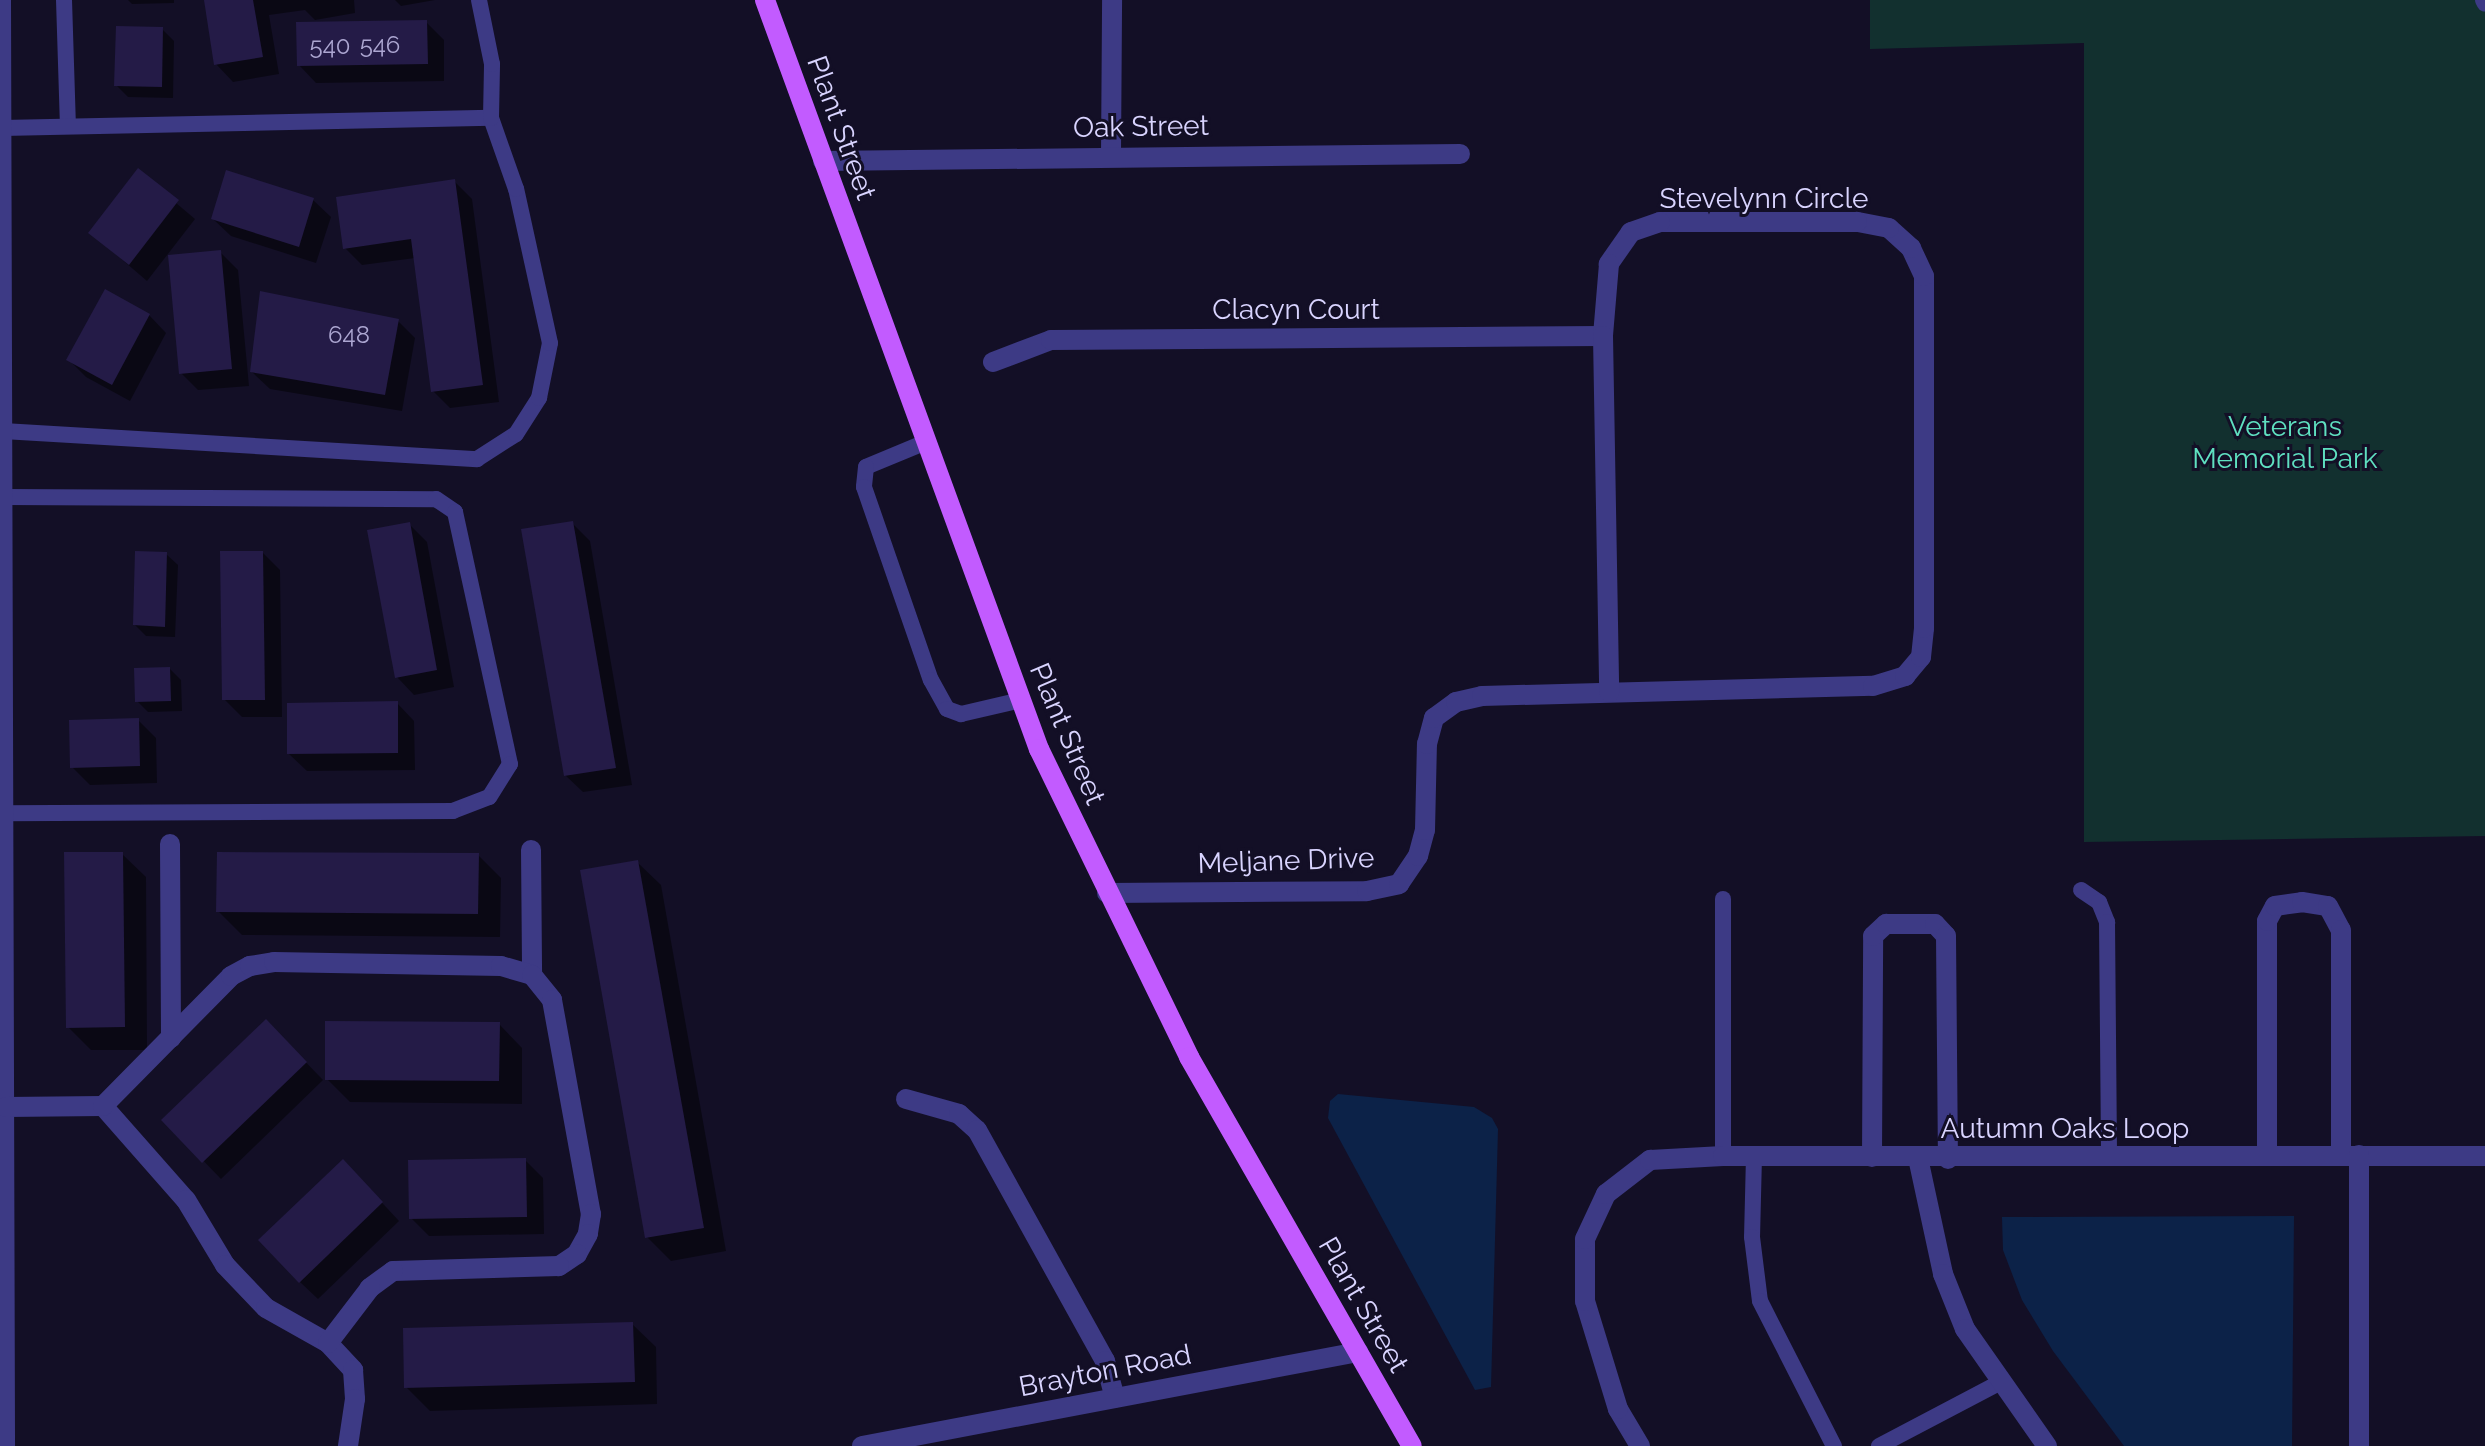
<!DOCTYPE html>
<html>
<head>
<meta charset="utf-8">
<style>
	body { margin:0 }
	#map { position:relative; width:2485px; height:1446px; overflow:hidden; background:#130f26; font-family:Raleway,sans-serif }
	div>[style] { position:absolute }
	.green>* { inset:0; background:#12302f }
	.water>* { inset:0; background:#0c2248 }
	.shadow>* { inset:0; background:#0007 }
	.building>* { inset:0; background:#241b47 }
	.lane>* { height:16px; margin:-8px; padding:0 8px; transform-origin:8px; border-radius:8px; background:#3d3a85 }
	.street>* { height:20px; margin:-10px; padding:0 10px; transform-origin:10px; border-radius:10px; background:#3d3a85 }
	.primary>* { height:20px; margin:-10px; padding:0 10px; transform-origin:10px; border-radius:10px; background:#c25bff }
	span { translate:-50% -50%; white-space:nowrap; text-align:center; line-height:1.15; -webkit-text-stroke:6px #130f26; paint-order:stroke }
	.number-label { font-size:24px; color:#aca6d1 }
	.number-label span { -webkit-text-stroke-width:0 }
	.street-label { font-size:28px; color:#d9d4ff }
	.park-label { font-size:28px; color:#5fe0c0 }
</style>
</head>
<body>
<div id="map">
	<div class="green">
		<div style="clip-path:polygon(1870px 0,2485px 0,2485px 836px,2084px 842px,2084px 43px,1870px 49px)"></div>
	</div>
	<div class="water">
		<div style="clip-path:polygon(1338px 1094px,1474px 1107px,1492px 1118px,1498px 1129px,1491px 1387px,1475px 1390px,1328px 1118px,1330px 1101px)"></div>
		<div style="clip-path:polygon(2294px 1216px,2292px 1446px,2124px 1446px,2053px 1351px,2022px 1300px,2003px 1250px,2002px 1217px)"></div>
	</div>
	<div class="shadow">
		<div style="clip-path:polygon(128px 0,174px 0,174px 3px,132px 4px)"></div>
		<div style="clip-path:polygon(206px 0,354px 0,355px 13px,315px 20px,305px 10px,269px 15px,279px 74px,233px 82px,216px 64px)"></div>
		<div style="clip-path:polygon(395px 0,435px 0,401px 6px)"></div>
		<div style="clip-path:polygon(426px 22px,444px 40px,444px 81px,316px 83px,299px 65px)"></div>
		<div style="clip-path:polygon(162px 29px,174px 41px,173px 98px,128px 97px,116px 85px)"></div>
		<div style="clip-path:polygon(138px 171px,195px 219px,147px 281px,91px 233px)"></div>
		<div style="clip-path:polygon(454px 181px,472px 199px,499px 402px,450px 408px,433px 391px,415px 258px,362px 265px,345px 248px)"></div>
		<div style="clip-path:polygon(313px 200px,331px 217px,316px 263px,231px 236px,213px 219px)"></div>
		<div style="clip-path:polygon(220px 252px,238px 270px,249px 386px,198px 390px,181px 373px)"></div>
		<div style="clip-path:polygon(149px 315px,166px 333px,130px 401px,86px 377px,69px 360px)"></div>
		<div style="clip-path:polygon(398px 321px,415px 338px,402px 411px,270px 389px,252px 372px)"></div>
		<div style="clip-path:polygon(409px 524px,427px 542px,454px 687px,414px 695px,397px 677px)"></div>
		<div style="clip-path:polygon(573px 524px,590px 541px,632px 785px,583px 792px,565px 775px)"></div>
		<div style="clip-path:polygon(263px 553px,280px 570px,282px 717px,242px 717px,224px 699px)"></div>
		<div style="clip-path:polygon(166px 554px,178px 565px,175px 637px,146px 636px,135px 625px)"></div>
		<div style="clip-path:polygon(170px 669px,181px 680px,182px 711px,148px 712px,137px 701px)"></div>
		<div style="clip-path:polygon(397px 703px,414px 721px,415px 770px,307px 771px,289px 754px)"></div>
		<div style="clip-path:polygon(138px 720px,156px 738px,157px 783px,90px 785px,72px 767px)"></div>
		<div style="clip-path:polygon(122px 854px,146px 877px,147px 1050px,91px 1050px,68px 1027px)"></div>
		<div style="clip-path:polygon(478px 855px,501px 878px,500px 937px,242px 935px,218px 911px)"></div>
		<div style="clip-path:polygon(637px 862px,661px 885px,726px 1251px,671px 1261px,647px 1237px)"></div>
		<div style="clip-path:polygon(266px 1021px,323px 1080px,221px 1179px,164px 1120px)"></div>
		<div style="clip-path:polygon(499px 1024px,522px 1048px,522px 1104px,350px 1102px,327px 1079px)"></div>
		<div style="clip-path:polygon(525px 1160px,543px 1178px,544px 1234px,429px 1236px,411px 1218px)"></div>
		<div style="clip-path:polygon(360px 1179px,399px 1221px,318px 1299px,300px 1282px)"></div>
		<div style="clip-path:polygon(632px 1324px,656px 1347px,657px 1404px,430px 1411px,406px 1387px)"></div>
	</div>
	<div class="building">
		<div style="clip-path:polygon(204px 0,253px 0,263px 57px,214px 65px)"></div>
		<div style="clip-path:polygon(427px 20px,428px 64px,297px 66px,296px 22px)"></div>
		<div style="clip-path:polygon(116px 26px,163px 27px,162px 87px,114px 86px)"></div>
		<div style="clip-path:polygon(138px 168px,179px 200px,129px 265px,88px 233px)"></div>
		<div style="clip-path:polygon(226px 170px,314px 198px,299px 247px,211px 219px)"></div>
		<div style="clip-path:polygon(455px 179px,483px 385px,431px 392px,411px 239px,343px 249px,336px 197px)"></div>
		<div style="clip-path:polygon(221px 250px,232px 369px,179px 374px,168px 255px)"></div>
		<div style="clip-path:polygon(105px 289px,150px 314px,112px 385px,66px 360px)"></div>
		<div style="clip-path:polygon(260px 291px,399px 319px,385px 395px,250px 372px)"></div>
		<div style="clip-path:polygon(573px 521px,616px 768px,564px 776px,521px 529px)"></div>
		<div style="clip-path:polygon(410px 522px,437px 670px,395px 678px,367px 530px)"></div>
		<div style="clip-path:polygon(135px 551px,167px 552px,165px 627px,133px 625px)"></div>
		<div style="clip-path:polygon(220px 551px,263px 551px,265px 700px,222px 700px)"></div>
		<div style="clip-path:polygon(170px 667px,171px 701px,135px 702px,134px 668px)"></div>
		<div style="clip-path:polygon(398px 701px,398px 753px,287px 754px,287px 703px)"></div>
		<div style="clip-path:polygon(139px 718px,140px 766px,70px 768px,69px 720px)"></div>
		<div style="clip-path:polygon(64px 852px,123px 852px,125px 1027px,66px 1028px)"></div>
		<div style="clip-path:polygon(217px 852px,479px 853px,478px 914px,216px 912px)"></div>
		<div style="clip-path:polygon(638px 860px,704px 1228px,645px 1238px,580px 870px)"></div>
		<div style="clip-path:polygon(266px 1019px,307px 1062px,202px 1163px,161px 1120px)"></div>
		<div style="clip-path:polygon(325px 1021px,500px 1022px,499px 1081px,325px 1080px)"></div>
		<div style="clip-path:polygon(526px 1158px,527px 1217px,409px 1219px,408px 1160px)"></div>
		<div style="clip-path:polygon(343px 1159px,383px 1202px,299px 1283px,258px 1240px)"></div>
		<div style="clip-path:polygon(633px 1322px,635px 1382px,404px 1388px,403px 1328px)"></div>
	</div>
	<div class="lane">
		<div style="left:64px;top:0;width:126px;rotate:88.2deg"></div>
		<div style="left:2483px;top:0;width:4px;rotate:63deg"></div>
		<div style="left:2px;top:128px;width:489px;rotate:-1.2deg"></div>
		<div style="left:3px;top:431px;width:475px;rotate:3.4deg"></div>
		<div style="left:477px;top:459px;width:46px;rotate:-32.7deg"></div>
		<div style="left:516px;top:434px;width:43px;rotate:-57.4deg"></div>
		<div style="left:539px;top:398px;width:56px;rotate:-78.7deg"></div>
		<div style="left:550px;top:343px;width:158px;rotate:-102.4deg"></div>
		<div style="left:516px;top:189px;width:75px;rotate:-109.4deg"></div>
		<div style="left:491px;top:118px;width:54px;rotate:-88.9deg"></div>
		<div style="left:492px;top:64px;width:65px;rotate:-101.5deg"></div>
		<div style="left:926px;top:442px;width:65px;rotate:157.4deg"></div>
		<div style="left:866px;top:467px;width:20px;rotate:96deg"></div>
		<div style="left:864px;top:487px;width:204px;rotate:70.9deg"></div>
		<div style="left:931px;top:680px;width:33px;rotate:61deg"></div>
		<div style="left:947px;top:709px;width:15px;rotate:20deg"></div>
		<div style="left:961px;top:714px;width:62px;rotate:-13.1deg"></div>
		<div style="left:3px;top:497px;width:433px;rotate:0.3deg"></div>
		<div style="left:436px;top:499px;width:23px;rotate:34deg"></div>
		<div style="left:455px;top:512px;width:258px;rotate:77.7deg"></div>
		<div style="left:510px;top:764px;width:39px;rotate:122deg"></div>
		<div style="left:489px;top:797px;width:39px;rotate:159deg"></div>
		<div style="left:453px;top:811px;width:448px;rotate:179.7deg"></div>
		<div style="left:2081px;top:890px;width:22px;rotate:34deg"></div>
		<div style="left:2099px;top:902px;width:22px;rotate:68deg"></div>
		<div style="left:2107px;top:922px;width:235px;rotate:89.5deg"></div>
		<div style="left:1723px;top:899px;width:257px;rotate:90deg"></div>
		<div style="left:1754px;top:1156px;width:81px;rotate:91.4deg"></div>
		<div style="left:1752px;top:1237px;width:64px;rotate:82.9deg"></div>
		<div style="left:1760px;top:1301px;width:163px;rotate:63deg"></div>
		<div style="left:1879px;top:1446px;width:140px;rotate:-27.7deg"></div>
	</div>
	<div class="street">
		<div style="left:1px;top:0;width:1446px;rotate:89.84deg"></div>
		<div style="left:1111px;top:155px;width:155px;rotate:-89.6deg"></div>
		<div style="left:823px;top:161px;width:637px;rotate:-0.63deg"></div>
		<div style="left:993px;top:362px;width:62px;rotate:-20.8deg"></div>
		<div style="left:1051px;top:340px;width:552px;rotate:-0.42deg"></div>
		<div style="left:170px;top:844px;width:194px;rotate:89.7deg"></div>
		<div style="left:531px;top:850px;width:125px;rotate:89.5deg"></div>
		<div style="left:1107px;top:893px;width:260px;rotate:-0.4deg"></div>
		<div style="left:1367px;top:891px;width:33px;rotate:-12deg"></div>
		<div style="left:1399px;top:884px;width:34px;rotate:-56deg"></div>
		<div style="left:1418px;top:856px;width:27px;rotate:-75deg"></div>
		<div style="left:1425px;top:830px;width:86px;rotate:-88.7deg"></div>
		<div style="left:1427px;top:744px;width:27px;rotate:-75deg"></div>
		<div style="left:1434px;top:718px;width:27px;rotate:-36deg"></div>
		<div style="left:1456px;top:702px;width:27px;rotate:-13deg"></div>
		<div style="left:1482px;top:696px;width:391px;rotate:-1.5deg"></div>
		<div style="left:1873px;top:686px;width:34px;rotate:-17deg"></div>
		<div style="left:1905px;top:676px;width:25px;rotate:-50deg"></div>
		<div style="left:1921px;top:657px;width:29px;rotate:-84deg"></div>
		<div style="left:1924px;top:628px;width:352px;rotate:-90deg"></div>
		<div style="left:1924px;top:276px;width:31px;rotate:-115deg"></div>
		<div style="left:1911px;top:248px;width:30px;rotate:-138deg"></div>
		<div style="left:1889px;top:228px;width:33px;rotate:-169deg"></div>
		<div style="left:1857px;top:222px;width:197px;rotate:180deg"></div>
		<div style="left:1660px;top:222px;width:31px;rotate:161deg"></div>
		<div style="left:1631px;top:232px;width:39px;rotate:125deg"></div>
		<div style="left:1609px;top:264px;width:72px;rotate:94.8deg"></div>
		<div style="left:1603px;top:336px;width:356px;rotate:89deg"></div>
		<div style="left:906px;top:1099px;width:55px;rotate:15.8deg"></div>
		<div style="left:959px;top:1114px;width:24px;rotate:42deg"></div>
		<div style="left:977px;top:1130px;width:264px;rotate:61deg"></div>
		<div style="left:1105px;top:1361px;width:38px;rotate:75deg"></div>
		<div style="left:103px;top:1106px;width:125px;rotate:48.6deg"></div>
		<div style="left:186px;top:1200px;width:76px;rotate:59deg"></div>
		<div style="left:225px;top:1265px;width:59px;rotate:46.4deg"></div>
		<div style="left:266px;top:1308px;width:71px;rotate:29.4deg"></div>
		<div style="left:328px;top:1343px;width:37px;rotate:47deg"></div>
		<div style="left:353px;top:1370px;width:29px;rotate:86deg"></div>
		<div style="left:355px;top:1399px;width:48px;rotate:98.5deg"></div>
		<div style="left:6px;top:1107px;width:97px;rotate:-0.6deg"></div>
		<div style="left:103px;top:1106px;width:182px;rotate:-45.4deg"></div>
		<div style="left:231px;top:976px;width:21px;rotate:-28deg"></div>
		<div style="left:250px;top:966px;width:24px;rotate:-9deg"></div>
		<div style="left:274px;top:962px;width:227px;rotate:1deg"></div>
		<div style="left:501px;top:966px;width:32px;rotate:16deg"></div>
		<div style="left:532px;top:975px;width:32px;rotate:51deg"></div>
		<div style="left:552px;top:1000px;width:218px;rotate:79.7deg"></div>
		<div style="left:591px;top:1214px;width:20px;rotate:99deg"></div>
		<div style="left:588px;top:1234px;width:23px;rotate:119deg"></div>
		<div style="left:577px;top:1254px;width:22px;rotate:146deg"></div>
		<div style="left:559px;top:1266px;width:166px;rotate:178.3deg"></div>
		<div style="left:393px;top:1271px;width:29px;rotate:144deg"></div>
		<div style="left:370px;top:1288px;width:69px;rotate:127.4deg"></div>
		<div style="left:2267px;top:1156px;width:235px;rotate:-90deg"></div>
		<div style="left:2267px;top:921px;width:17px;rotate:-62deg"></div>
		<div style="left:2275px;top:906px;width:27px;rotate:-8deg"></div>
		<div style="left:2302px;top:902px;width:26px;rotate:9deg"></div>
		<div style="left:2328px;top:906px;width:27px;rotate:62deg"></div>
		<div style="left:2341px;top:930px;width:225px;rotate:90deg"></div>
		<div style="left:1872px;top:1157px;width:221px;rotate:-89.7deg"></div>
		<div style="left:1873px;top:936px;width:18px;rotate:-43deg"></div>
		<div style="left:1886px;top:924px;width:49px"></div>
		<div style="left:1935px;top:924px;width:16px;rotate:47deg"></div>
		<div style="left:1946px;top:936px;width:223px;rotate:89.5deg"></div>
		<div style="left:1918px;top:1158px;width:119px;rotate:77.8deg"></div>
		<div style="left:1943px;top:1274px;width:59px;rotate:68.2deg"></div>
		<div style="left:1965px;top:1329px;width:143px;rotate:55deg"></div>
		<div style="left:862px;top:1446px;width:505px;rotate:-10.73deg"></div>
		<div style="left:1640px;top:1446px;width:43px;rotate:-120.7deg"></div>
		<div style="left:1618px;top:1409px;width:113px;rotate:-107deg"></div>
		<div style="left:1585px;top:1301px;width:62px;rotate:-90deg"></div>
		<div style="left:1585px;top:1239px;width:50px;rotate:-65deg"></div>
		<div style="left:1606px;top:1194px;width:56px;rotate:-37.7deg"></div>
		<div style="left:1650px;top:1160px;width:73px;rotate:-3.1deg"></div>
		<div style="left:1723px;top:1156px;width:762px"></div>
		<div style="left:2359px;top:1446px;width:291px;rotate:-90deg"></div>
	</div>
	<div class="primary">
		<div style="left:765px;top:0;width:798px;rotate:69.91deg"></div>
		<div style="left:1039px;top:749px;width:343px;rotate:64deg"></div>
		<div style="left:1189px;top:1057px;width:448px;rotate:60.2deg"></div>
	</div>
	<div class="number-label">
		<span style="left:380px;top:45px">546</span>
		<span style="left:330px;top:46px">540</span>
		<span style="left:349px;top:335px">648</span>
	</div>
	<div class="street-label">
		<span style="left:1141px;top:127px;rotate:-1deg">Oak Street</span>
		<span style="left:841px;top:128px;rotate:70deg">Plant Street</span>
		<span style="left:1764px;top:199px">Stevelynn Circle</span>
		<span style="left:1296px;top:310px">Clacyn Court</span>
		<span style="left:1067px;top:734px;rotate:67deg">Plant Street</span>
		<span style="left:1286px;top:861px;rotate:-2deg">Meljane Drive</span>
		<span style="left:2065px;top:1129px">Autumn Oaks Loop</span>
		<span style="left:1363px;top:1305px;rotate:60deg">Plant Street</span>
		<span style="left:1105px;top:1371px;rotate:-11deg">Brayton Road</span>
	</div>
	<div class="park-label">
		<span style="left:2285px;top:443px">Veterans<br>Memorial Park</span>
	</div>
</div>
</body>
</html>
